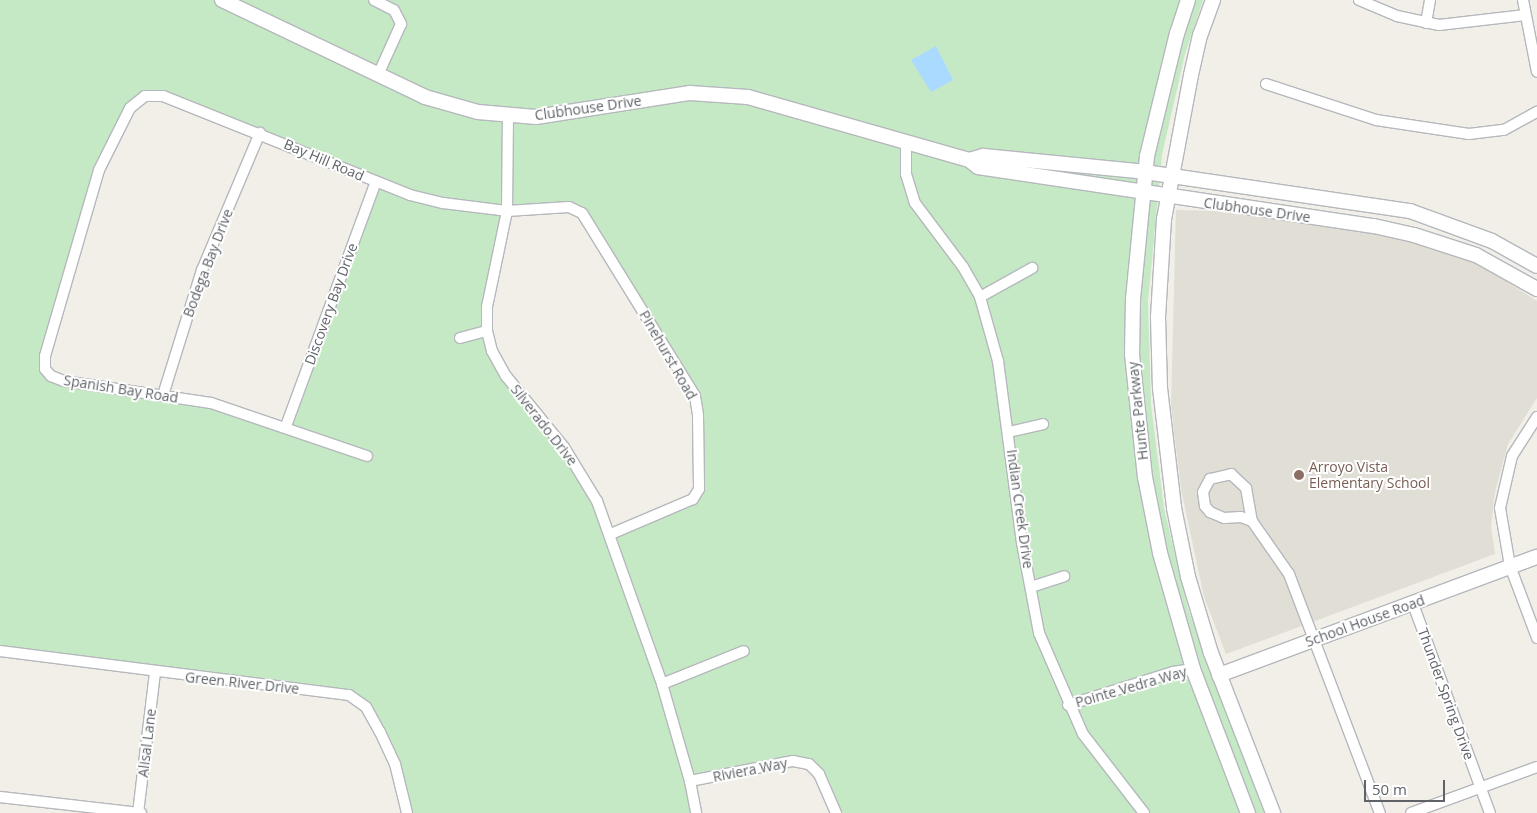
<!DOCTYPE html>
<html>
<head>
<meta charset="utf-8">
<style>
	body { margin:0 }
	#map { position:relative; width:1537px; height:813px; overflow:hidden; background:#f1efe8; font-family:"Open Sans",sans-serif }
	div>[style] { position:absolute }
	.education>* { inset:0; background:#e1ded6 }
	.green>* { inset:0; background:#c5e8c5 }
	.water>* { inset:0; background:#aadaff }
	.roads { filter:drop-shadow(1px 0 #b5b8bc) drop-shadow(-1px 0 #b5b8bc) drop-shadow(0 1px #b5b8bc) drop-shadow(0 -1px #b5b8bc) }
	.street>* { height:10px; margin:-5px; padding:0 5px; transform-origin:5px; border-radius:5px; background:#fff }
	.secondary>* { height:14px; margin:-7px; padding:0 7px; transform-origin:7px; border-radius:7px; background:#fff }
	.dots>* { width:14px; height:14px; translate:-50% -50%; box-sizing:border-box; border:2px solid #fff; border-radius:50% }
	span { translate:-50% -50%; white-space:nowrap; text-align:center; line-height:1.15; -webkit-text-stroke:4px #fff; paint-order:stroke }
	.street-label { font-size:14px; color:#5f6368 }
	.education-label { font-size:14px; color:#785e54 }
	.left { translate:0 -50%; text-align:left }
	.scale { position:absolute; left:1364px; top:780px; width:81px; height:22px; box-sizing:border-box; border:2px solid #5f6368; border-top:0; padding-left:6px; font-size:15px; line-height:18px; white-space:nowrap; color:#5f6368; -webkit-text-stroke:4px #fff; paint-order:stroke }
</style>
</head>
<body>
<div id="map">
	<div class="education">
		<div style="clip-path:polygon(1176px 210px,1218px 211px,1354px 227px,1413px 242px,1481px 265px,1537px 301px,1537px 398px,1508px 444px,1495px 492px,1491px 526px,1495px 554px,1226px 654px,1204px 597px,1181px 489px,1171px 406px)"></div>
	</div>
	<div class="green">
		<div style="clip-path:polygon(evenodd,0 0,1203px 0,1185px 54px,1162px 155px,1148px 301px,1151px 405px,1164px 508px,1188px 609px,1264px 813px,836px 813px,822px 781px,807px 769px,798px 767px,693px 785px,698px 813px,410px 813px,381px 730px,354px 700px,0 655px,0 0,165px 100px,379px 186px,287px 430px,208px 407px,67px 386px,50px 368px,49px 359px,101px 170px,138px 106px,146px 101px,165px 100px,0 0,508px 211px,571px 212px,586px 220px,697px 399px,696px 495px,611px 533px,567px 451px,493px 353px,488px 304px,508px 211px)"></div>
	</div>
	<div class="water">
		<div style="clip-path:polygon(936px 46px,953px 80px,931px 92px,911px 60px)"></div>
	</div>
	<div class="roads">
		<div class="street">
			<div style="left:374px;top:0;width:22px;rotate:27deg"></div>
			<div style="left:394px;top:10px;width:16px;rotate:63deg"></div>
			<div style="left:401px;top:24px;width:56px;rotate:114.3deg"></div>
			<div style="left:1359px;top:0;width:41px;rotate:22.8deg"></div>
			<div style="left:1397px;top:16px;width:43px;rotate:12.1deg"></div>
			<div style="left:1439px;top:25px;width:87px;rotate:-6.6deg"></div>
			<div style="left:1523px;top:0;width:73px;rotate:79deg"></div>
			<div style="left:1426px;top:23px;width:23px;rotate:-80deg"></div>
			<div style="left:1266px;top:84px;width:116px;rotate:18.1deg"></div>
			<div style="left:1376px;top:120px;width:94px;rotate:8.6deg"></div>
			<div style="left:1469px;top:134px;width:35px;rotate:-7deg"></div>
			<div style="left:1504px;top:130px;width:38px;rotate:-29deg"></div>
			<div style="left:508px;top:115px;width:96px;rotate:90.6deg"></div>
			<div style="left:507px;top:211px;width:98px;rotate:101.8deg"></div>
			<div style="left:487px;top:307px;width:24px;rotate:90deg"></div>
			<div style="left:487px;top:331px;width:21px;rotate:76deg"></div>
			<div style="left:492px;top:351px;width:29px;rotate:61deg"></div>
			<div style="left:506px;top:376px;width:92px;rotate:50.8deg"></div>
			<div style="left:564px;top:447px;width:63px;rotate:58.6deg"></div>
			<div style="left:597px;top:501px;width:194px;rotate:70.4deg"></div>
			<div style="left:662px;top:684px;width:101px;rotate:73.9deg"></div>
			<div style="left:690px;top:781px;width:33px;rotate:79deg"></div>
			<div style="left:906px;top:142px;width:32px;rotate:90deg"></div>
			<div style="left:906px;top:174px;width:30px;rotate:73deg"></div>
			<div style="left:915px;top:203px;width:80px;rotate:53.1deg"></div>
			<div style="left:963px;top:267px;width:34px;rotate:60deg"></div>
			<div style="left:980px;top:297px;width:66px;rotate:74.3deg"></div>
			<div style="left:998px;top:361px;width:184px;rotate:82.5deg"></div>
			<div style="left:1022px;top:543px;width:92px;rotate:79.3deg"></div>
			<div style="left:1039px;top:633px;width:110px;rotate:66.5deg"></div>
			<div style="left:1083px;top:734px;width:100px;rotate:52.3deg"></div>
			<div style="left:980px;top:297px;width:60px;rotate:-29.1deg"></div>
			<div style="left:460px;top:338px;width:28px;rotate:-15deg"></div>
			<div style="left:163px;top:395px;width:131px;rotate:-72.7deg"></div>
			<div style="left:202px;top:270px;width:149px;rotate:-67.1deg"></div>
			<div style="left:1537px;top:417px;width:46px;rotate:122.7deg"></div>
			<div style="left:1512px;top:456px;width:53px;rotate:103deg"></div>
			<div style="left:1500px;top:508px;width:59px;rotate:80.2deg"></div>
			<div style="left:1510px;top:566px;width:77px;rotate:69.4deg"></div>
			<div style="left:286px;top:426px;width:260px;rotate:-69.8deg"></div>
			<div style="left:1009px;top:432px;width:35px;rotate:-13deg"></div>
			<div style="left:367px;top:456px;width:165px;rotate:-161.2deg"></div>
			<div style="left:211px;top:403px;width:149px;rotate:-171.5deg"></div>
			<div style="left:64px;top:381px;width:14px;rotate:-159deg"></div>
			<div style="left:51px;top:376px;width:9px;rotate:-131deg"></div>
			<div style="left:45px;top:369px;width:13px;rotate:-90deg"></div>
			<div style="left:45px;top:356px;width:194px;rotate:-73.8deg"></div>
			<div style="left:99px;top:170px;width:69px;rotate:-63.4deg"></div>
			<div style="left:130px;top:108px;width:19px;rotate:-39deg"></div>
			<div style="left:145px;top:96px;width:18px"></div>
			<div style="left:163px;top:96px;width:266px;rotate:21.8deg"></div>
			<div style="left:410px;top:195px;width:34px;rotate:14deg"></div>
			<div style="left:443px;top:203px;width:64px;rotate:7.1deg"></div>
			<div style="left:507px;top:211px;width:62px;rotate:-3.7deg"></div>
			<div style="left:569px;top:207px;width:14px;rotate:25deg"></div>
			<div style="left:582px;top:213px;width:215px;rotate:58.3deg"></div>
			<div style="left:695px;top:396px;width:19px;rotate:81deg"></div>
			<div style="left:698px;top:415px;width:74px;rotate:89.2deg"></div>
			<div style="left:699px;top:489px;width:12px;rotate:121deg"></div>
			<div style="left:693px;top:499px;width:89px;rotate:156.9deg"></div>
			<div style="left:1252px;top:521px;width:12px;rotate:-160deg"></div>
			<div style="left:1241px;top:517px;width:17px;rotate:177deg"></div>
			<div style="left:1224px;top:518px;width:15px;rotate:-157deg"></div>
			<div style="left:1210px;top:512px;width:8px;rotate:-130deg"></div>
			<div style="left:1205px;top:506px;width:14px;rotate:-98deg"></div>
			<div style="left:1203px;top:492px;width:15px;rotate:-62deg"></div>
			<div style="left:1210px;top:479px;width:22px;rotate:-13deg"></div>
			<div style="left:1231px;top:474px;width:21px;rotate:43deg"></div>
			<div style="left:1246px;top:488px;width:34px;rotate:80deg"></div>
			<div style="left:1252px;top:521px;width:65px;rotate:55.1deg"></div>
			<div style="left:1289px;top:574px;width:256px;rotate:69.2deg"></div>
			<div style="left:1031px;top:587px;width:35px;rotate:-18deg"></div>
			<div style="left:1413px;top:604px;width:223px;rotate:69.8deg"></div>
			<div style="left:0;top:651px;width:352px;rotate:7.2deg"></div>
			<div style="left:349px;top:695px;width:21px;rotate:35deg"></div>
			<div style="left:366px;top:707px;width:29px;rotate:61deg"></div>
			<div style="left:380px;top:732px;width:35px;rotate:65deg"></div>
			<div style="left:395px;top:764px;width:50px;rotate:76.2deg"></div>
			<div style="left:662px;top:684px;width:88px;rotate:-21.9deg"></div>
			<div style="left:1068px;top:705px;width:110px;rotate:-17.4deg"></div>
			<div style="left:1173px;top:672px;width:20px;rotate:-9deg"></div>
			<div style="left:690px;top:781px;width:105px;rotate:-11deg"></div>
			<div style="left:793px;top:761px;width:16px;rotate:11deg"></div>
			<div style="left:809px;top:764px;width:14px;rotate:45deg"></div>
			<div style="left:819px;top:774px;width:43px;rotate:66.4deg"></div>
			<div style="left:0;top:797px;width:142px;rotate:6.5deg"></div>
			<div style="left:138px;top:813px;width:141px;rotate:-83.1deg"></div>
			<div style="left:1411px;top:813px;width:134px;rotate:-20.1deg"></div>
		</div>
		<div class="secondary">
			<div style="left:222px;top:0;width:225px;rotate:25.5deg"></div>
			<div style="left:425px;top:97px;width:55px;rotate:15.8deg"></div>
			<div style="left:478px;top:112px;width:58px;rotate:4.9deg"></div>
			<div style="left:536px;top:117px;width:156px;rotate:-8.9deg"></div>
			<div style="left:690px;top:93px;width:58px;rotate:3.9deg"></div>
			<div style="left:748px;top:97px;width:230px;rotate:15.9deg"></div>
			<div style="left:969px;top:160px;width:11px;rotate:38deg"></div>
			<div style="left:978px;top:167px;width:400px;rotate:8.5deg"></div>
			<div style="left:1374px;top:226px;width:41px;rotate:12.7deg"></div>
			<div style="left:1414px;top:235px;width:65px;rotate:17.9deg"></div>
			<div style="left:1476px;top:255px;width:70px;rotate:29.1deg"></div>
			<div style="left:1188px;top:0;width:35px;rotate:108deg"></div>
			<div style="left:1177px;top:33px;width:127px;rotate:103.7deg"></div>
			<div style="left:1147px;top:156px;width:143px;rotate:95.6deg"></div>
			<div style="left:1133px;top:298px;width:56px;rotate:91deg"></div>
			<div style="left:1132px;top:354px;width:124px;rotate:84deg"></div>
			<div style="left:1145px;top:477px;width:77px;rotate:78.8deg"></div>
			<div style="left:1160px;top:553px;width:121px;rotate:74.1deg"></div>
			<div style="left:1193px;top:669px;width:154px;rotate:69.1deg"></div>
			<div style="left:1213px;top:0;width:37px;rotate:110deg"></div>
			<div style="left:1200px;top:35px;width:41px;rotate:102.7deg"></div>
			<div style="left:1191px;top:75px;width:147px;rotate:100.6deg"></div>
			<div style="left:1164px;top:219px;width:98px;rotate:93.5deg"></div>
			<div style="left:1158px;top:317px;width:71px;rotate:88.4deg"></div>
			<div style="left:1160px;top:388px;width:121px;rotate:83.3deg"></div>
			<div style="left:1174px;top:508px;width:70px;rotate:78.5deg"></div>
			<div style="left:1188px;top:577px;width:79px;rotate:73.2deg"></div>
			<div style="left:1211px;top:653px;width:172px;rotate:68.8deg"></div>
			<div style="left:969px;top:160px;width:15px;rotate:-16deg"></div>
			<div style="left:983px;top:156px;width:163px;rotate:5.6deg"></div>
			<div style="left:1145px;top:172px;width:268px;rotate:8.4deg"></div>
			<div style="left:1410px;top:211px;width:87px;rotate:20.1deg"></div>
			<div style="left:1492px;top:241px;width:51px;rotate:29.1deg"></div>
			<div style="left:1219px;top:675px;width:339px;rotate:-20.4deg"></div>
		</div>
	</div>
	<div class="dots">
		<div style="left:1299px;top:475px;background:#8d6e63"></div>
	</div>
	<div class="street-label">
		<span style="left:588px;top:108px;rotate:-8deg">Clubhouse Drive</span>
		<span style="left:324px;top:160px;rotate:23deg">Bay Hill Road</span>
		<span style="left:1257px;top:210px;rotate:8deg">Clubhouse Drive</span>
		<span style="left:208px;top:263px;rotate:-69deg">Bodega Bay Drive</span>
		<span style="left:331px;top:304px;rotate:-70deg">Discovery Bay Drive</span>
		<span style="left:668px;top:355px;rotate:60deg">Pinehurst Road</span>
		<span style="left:121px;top:389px;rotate:9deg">Spanish Bay Road</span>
		<span style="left:1138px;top:411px;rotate:-96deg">Hunte Parkway</span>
		<span style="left:544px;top:425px;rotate:52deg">Silverado Drive</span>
		<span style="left:1020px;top:509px;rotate:82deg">Indian Creek Drive</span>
		<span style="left:1365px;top:621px;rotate:-20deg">School House Road</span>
		<span style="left:242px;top:683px;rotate:6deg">Green River Drive</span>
		<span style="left:1131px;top:687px;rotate:-16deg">Pointe Vedra Way</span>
		<span style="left:1446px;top:694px;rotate:70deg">Thunder Spring Drive</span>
		<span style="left:147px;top:743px;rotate:-83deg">Alisal Lane</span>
		<span style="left:750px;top:770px;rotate:-11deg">Riviera Way</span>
	</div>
	<div class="education-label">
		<span class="left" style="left:1309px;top:475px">Arroyo Vista<br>Elementary School</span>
	</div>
	<div class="scale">50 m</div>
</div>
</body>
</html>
